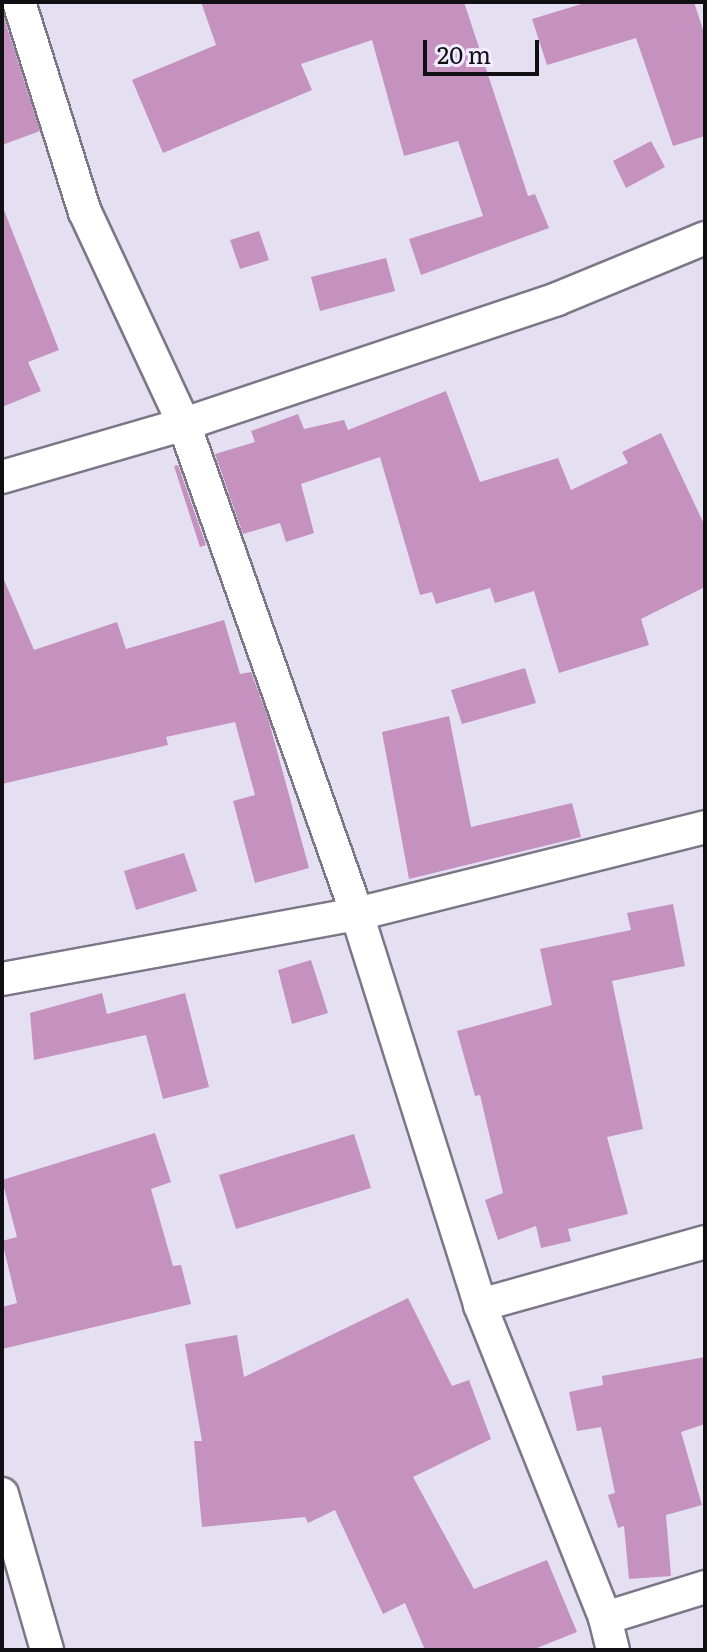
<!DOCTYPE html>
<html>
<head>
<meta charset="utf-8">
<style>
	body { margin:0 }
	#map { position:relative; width:707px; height:1652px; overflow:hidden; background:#e4dff1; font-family:Literata,serif }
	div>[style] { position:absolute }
	.building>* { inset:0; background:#c592c0 }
	.roads { filter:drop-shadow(2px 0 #7b7787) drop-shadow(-2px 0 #7b7787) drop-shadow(0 2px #7b7787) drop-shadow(0 -2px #7b7787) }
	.street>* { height:32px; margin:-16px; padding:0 16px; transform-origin:16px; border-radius:16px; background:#fff }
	span { translate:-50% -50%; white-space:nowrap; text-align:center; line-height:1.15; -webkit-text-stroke:8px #f2ecfe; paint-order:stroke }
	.frame { position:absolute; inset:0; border:4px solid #100f14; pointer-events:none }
	.scale { position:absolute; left:423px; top:40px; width:116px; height:36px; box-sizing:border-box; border:4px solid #100f14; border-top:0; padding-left:10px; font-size:24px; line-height:28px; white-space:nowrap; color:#100f14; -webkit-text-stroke:6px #f2ecfe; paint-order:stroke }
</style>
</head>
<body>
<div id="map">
	<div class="building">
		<div style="clip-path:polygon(201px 2px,464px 2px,528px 196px,535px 194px,549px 228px,421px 275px,409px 239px,483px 216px,458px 141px,404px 156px,372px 40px,301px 64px,312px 90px,163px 153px,132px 80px,216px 45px)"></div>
		<div style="clip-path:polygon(588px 2px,694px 2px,705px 36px,705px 136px,673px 146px,636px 38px,547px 65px,532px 19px)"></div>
		<div style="clip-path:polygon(2px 11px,40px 131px,2px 145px)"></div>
		<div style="clip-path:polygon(651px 141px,665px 167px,626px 188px,613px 161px)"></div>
		<div style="clip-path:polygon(4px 210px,59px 350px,28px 362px,41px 391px,2px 407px)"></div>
		<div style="clip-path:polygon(259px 231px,269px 260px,240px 269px,230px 240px)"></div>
		<div style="clip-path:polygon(386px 258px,395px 291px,320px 311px,311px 277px)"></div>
		<div style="clip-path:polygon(446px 391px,480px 482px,558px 458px,571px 490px,628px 463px,622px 452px,661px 433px,705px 526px,705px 587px,641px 619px,649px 645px,559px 673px,534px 591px,495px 603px,490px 588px,436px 604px,432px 592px,420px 595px,380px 457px,301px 484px,314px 533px,286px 542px,280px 523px,243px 534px,215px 454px,255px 442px,251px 431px,298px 414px,304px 429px,344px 420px,348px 430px)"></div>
		<div style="clip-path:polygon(178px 465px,206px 545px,200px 547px,174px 466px)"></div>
		<div style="clip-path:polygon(2px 575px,34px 650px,117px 622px,126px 649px,224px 620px,240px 674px,251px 672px,268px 718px,309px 868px,255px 883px,233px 801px,255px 795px,235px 722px,166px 737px,168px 745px,2px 784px)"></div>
		<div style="clip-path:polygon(525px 668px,536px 703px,462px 724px,451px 690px)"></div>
		<div style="clip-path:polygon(449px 716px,471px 827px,572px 803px,581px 837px,409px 879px,382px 732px)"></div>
		<div style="clip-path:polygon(184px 853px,197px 891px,136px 910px,124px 871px)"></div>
		<div style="clip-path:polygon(673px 904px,685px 966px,612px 981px,643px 1129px,607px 1137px,628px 1214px,568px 1229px,571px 1241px,541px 1248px,536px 1226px,498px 1240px,485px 1200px,503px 1193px,480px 1095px,475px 1096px,457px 1031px,552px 1005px,540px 949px,631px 930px,627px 913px)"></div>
		<div style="clip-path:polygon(311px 960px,328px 1013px,292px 1024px,278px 970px)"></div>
		<div style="clip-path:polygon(102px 993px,107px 1014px,185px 993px,209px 1087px,163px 1099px,146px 1035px,34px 1060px,30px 1013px)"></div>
		<div style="clip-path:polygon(155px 1133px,171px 1182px,151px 1189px,173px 1266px,181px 1265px,191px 1304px,2px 1349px,2px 1307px,17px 1303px,2px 1241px,17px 1237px,2px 1180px)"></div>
		<div style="clip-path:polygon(354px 1134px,371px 1188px,236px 1229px,219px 1175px)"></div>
		<div style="clip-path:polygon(408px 1298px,452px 1386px,469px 1380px,491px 1439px,413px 1477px,474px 1589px,547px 1560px,577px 1632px,532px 1650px,425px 1650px,405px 1603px,383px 1614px,335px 1510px,308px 1523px,305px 1517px,202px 1527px,194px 1441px,202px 1441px,185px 1344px,237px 1335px,244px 1377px)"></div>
		<div style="clip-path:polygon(705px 1357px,705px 1424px,681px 1432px,702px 1505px,666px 1515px,671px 1576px,629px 1579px,624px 1526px,618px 1528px,608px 1495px,615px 1493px,601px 1427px,577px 1431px,569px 1392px,603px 1385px,602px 1376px)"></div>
	</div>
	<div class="roads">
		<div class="street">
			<div style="left:19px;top:2px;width:220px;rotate:72.6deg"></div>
			<div style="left:85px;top:212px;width:234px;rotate:65deg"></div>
			<div style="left:184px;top:424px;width:520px;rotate:70.55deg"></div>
			<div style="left:357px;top:914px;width:410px;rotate:72.5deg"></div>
			<div style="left:480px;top:1305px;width:337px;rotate:68.2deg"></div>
			<div style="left:605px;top:1618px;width:33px;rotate:76deg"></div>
			<div style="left:2px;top:477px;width:190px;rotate:-16.2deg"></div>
			<div style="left:184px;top:424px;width:393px;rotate:-18.5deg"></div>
			<div style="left:557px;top:299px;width:160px;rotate:-22.4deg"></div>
			<div style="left:2px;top:979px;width:361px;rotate:-10.4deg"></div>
			<div style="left:357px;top:914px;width:359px;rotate:-14deg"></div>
			<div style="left:480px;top:1305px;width:234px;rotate:-15.6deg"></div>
			<div style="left:2px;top:1494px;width:162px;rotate:73.9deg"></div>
			<div style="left:605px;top:1618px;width:105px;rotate:-17.2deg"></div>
		</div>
	</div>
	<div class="frame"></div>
	<div class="scale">20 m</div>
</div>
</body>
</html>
